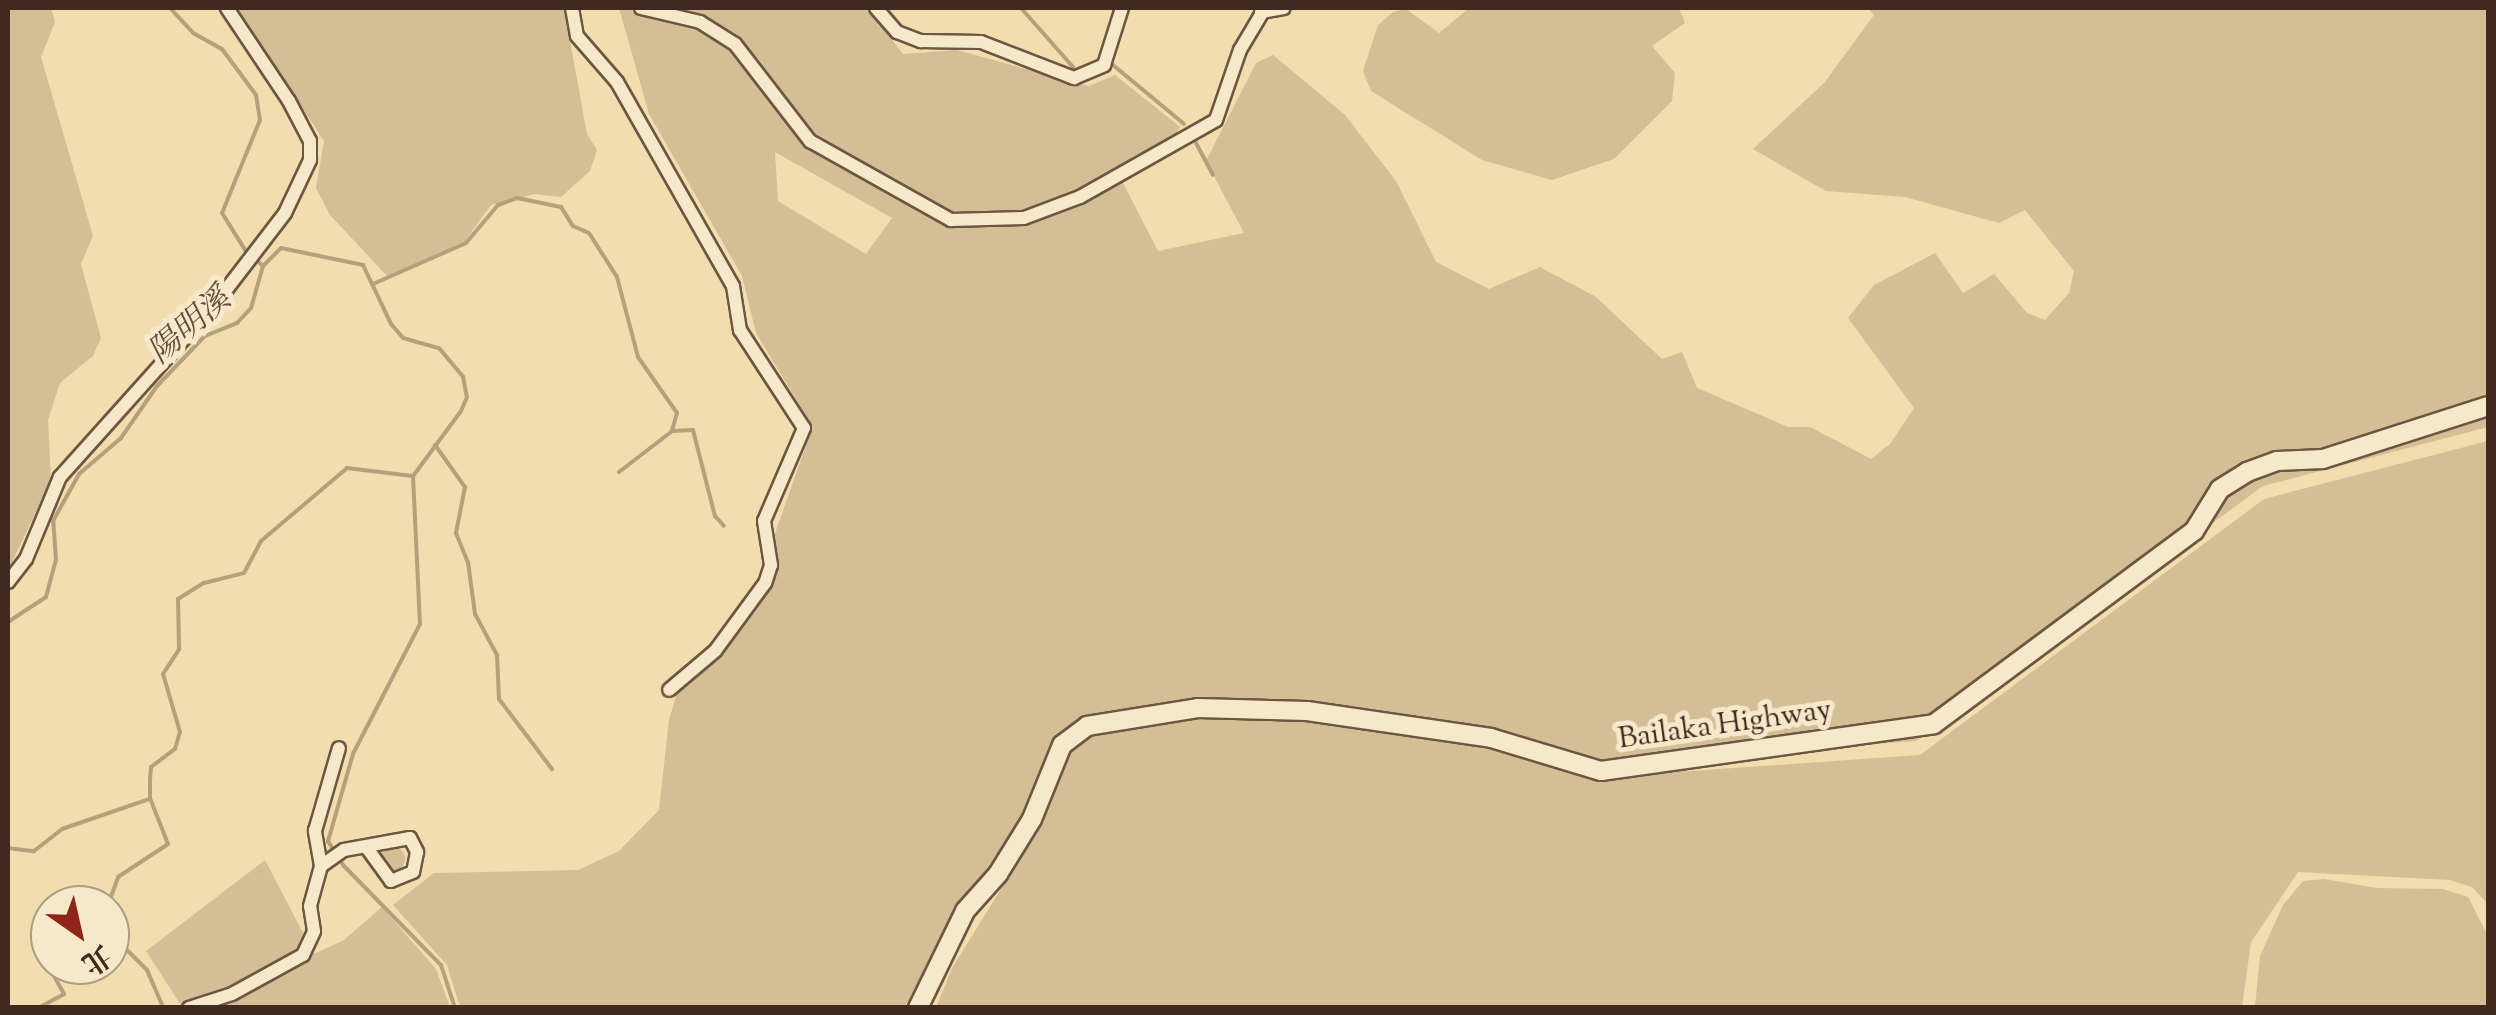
<!DOCTYPE html>
<html>
<head>
<meta charset="utf-8">
<style>
	body { margin:0 }
	#map { position:relative; width:2496px; height:1015px; overflow:hidden; background:#f1ddad; font-family:"Sorts Mill Goudy","Noto Serif TC",serif }
	div>[style] { position:absolute }
	.green>* { inset:0; background:#d3be95 }
	.round { border-radius:50% }
	.stream>* { height:4px; margin:-2px; padding:0 2px; transform-origin:2px; border-radius:2px; background:#b5a07d }
	.roads { filter:drop-shadow(2px 0 #6d5643) drop-shadow(-2px 0 #6d5643) drop-shadow(0 2px #6d5643) drop-shadow(0 -2px #6d5643) }
	.minor>* { height:12px; margin:-6px; padding:0 6px; transform-origin:6px; border-radius:6px; background:#f6e9ca }
	.secondary>* { height:18px; margin:-9px; padding:0 9px; transform-origin:9px; border-radius:9px; background:#f6e9ca }
	span { translate:-50% -50%; white-space:nowrap; text-align:center; line-height:1.15; -webkit-text-stroke:10px #f6e9ca; paint-order:stroke }
	.street-label { font-size:30px; color:#412920 }
	.water-label { font-size:32px; color:#644d3c; font-style:italic }
	.frame { position:absolute; inset:0; border:10px solid #412920; pointer-events:none }
	.north { position:absolute; left:30px; top:885px; width:100px; height:100px; box-sizing:border-box; background:#f6e9ca; border:2px solid #ae9c86; border-radius:50%; rotate:146deg; font-size:28px; font-weight:700; line-height:40px; text-align:center; color:#412920 }
	.north::after { content:''; display:block; margin:auto; width:35px; height:45px; background:#8f2418; clip-path:polygon(50% 0,100% 100%,50% 72%,0 100%) }
</style>
</head>
<body>
<div id="map">
	<div class="green">
		<div style="clip-path:polygon(8px 8px,51px 8px,55px 22px,41px 57px,93px 236px,81px 264px,101px 338px,93px 356px,60px 383px,48px 420px,51px 479px,8px 571px)"></div>
		<div style="clip-path:polygon(237px 8px,564px 8px,587px 134px,597px 150px,590px 171px,561px 197px,534px 194px,491px 205px,465px 241px,387px 276px,330px 215px,316px 188px,324px 141px)"></div>
		<div style="clip-path:polygon(evenodd,619px 8px,868px 8px,903px 54px,956px 50px,1089px 86px,1115px 75px,1180px 127px,1173px 138px,1132px 157px,1122px 181px,1158px 251px,1244px 233px,1206px 161px,1256px 63px,1273px 55px,1345px 115px,1396px 181px,1436px 262px,1489px 289px,1540px 267px,1596px 297px,1662px 359px,1682px 352px,1697px 388px,1788px 427px,1810px 427px,1871px 459px,1890px 444px,1914px 408px,1848px 318px,1874px 285px,1935px 253px,1963px 293px,1994px 274px,2027px 313px,2045px 320px,2069px 293px,2074px 271px,2025px 210px,1999px 223px,1905px 197px,1826px 191px,1753px 149px,1824px 83px,1874px 15px,1868px 8px,2488px 8px,2488px 427px,2263px 486px,1916px 741px,1679px 759px,1574px 759px,1474px 731px,1352px 709px,1268px 704px,1070px 732px,996px 870px,948px 928px,907px 1007px,460px 1007px,447px 965px,393px 905px,434px 873px,578px 870px,619px 851px,659px 810px,669px 720px,681px 680px,740px 626px,777px 574px,774px 536px,808px 440px,810px 422px,756px 333px,742px 276px,649px 114px,619px 8px,775px 152px,892px 218px,866px 254px,778px 201px,775px 152px)"></div>
		<div style="clip-path:polygon(1469px 8px,1679px 8px,1685px 23px,1652px 46px,1675px 73px,1672px 101px,1614px 159px,1552px 180px,1482px 160px,1371px 91px,1363px 71px,1378px 25px,1393px 12px,1406px 9px,1439px 33px)"></div>
		<div style="clip-path:polygon(2488px 441px,2488px 904px,2472px 887px,2450px 880px,2298px 872px,2251px 942px,2242px 1007px,936px 1008px,952px 968px,1026px 849px,1072px 748px,1086px 734px,1179px 717px,1301px 717px,1408px 730px,1566px 768px,1691px 771px,1920px 755px,2264px 499px)"></div>
		<div class="round" style="left:381px;top:847px;width:24px;height:24px"></div>
		<div style="clip-path:polygon(265px 860px,314px 954px,344px 940px,382px 907px,436px 969px,450px 1007px,182px 1007px,146px 951px)"></div>
		<div style="clip-path:polygon(2324px 879px,2377px 888px,2443px 889px,2468px 897px,2488px 936px,2488px 1007px,2255px 1007px,2260px 956px,2283px 905px,2303px 881px)"></div>
	</div>
	<div class="stream">
		<div style="left:170px;top:8px;width:34px;rotate:47deg"></div>
		<div style="left:193px;top:33px;width:33px;rotate:29deg"></div>
		<div style="left:222px;top:49px;width:57px;rotate:53.5deg"></div>
		<div style="left:256px;top:95px;width:25px;rotate:81deg"></div>
		<div style="left:260px;top:120px;width:100px;rotate:112.2deg"></div>
		<div style="left:222px;top:213px;width:47px;rotate:58deg"></div>
		<div style="left:1021px;top:8px;width:79px;rotate:48.6deg"></div>
		<div style="left:1113px;top:65px;width:92px;rotate:39.7deg"></div>
		<div style="left:1196px;top:143px;width:36px;rotate:62deg"></div>
		<div style="left:263px;top:266px;width:25px;rotate:-45deg"></div>
		<div style="left:281px;top:248px;width:84px;rotate:11.7deg"></div>
		<div style="left:363px;top:265px;width:65px;rotate:64.6deg"></div>
		<div style="left:391px;top:324px;width:18px;rotate:49deg"></div>
		<div style="left:403px;top:338px;width:37px;rotate:16deg"></div>
		<div style="left:439px;top:348px;width:38px;rotate:50deg"></div>
		<div style="left:463px;top:377px;width:20px;rotate:79deg"></div>
		<div style="left:467px;top:397px;width:15px;rotate:113deg"></div>
		<div style="left:461px;top:411px;width:81px;rotate:126.4deg"></div>
		<div style="left:413px;top:476px;width:148px;rotate:87.3deg"></div>
		<div style="left:420px;top:624px;width:146px;rotate:117.3deg"></div>
		<div style="left:353px;top:754px;width:91px;rotate:106deg"></div>
		<div style="left:328px;top:841px;width:28px;rotate:58deg"></div>
		<div style="left:343px;top:865px;width:140px;rotate:45.6deg"></div>
		<div style="left:441px;top:965px;width:45px;rotate:72deg"></div>
		<div style="left:373px;top:284px;width:102px;rotate:-23.8deg"></div>
		<div style="left:466px;top:243px;width:50px;rotate:-49.9deg"></div>
		<div style="left:498px;top:205px;width:20px;rotate:-20deg"></div>
		<div style="left:517px;top:198px;width:45px;rotate:11.6deg"></div>
		<div style="left:561px;top:207px;width:22px;rotate:58deg"></div>
		<div style="left:573px;top:226px;width:17px;rotate:24deg"></div>
		<div style="left:589px;top:233px;width:52px;rotate:57.5deg"></div>
		<div style="left:617px;top:277px;width:83px;rotate:75.3deg"></div>
		<div style="left:638px;top:357px;width:68px;rotate:55.1deg"></div>
		<div style="left:677px;top:413px;width:19px;rotate:106deg"></div>
		<div style="left:672px;top:431px;width:21px;rotate:-3deg"></div>
		<div style="left:693px;top:430px;width:89px;rotate:75.7deg"></div>
		<div style="left:715px;top:516px;width:13px;rotate:48deg"></div>
		<div style="left:435px;top:445px;width:52px;rotate:54.5deg"></div>
		<div style="left:465px;top:487px;width:47px;rotate:101.1deg"></div>
		<div style="left:456px;top:533px;width:31px;rotate:68deg"></div>
		<div style="left:468px;top:562px;width:52px;rotate:82.3deg"></div>
		<div style="left:475px;top:614px;width:47px;rotate:61.8deg"></div>
		<div style="left:497px;top:655px;width:44px;rotate:87.4deg"></div>
		<div style="left:499px;top:699px;width:88px;rotate:52.9deg"></div>
		<div style="left:619px;top:472px;width:66px;rotate:-37.6deg"></div>
		<div style="left:8px;top:622px;width:45px;rotate:-33.3deg"></div>
		<div style="left:46px;top:597px;width:38px;rotate:-75deg"></div>
		<div style="left:56px;top:560px;width:39px;rotate:-94deg"></div>
		<div style="left:53px;top:521px;width:54px;rotate:-61deg"></div>
		<div style="left:79px;top:474px;width:55px;rotate:-40.6deg"></div>
		<div style="left:121px;top:438px;width:63px;rotate:-55.3deg"></div>
		<div style="left:157px;top:386px;width:69px;rotate:-46.2deg"></div>
		<div style="left:205px;top:336px;width:35px;rotate:-22deg"></div>
		<div style="left:237px;top:323px;width:21px;rotate:-47deg"></div>
		<div style="left:251px;top:308px;width:44px;rotate:-74.1deg"></div>
		<div style="left:263px;top:266px;width:11px;rotate:-139deg"></div>
		<div style="left:8px;top:848px;width:26px;rotate:7deg"></div>
		<div style="left:34px;top:851px;width:36px;rotate:-38deg"></div>
		<div style="left:62px;top:829px;width:92px;rotate:-19deg"></div>
		<div style="left:108px;top:905px;width:30px;rotate:-70deg"></div>
		<div style="left:118px;top:877px;width:60px;rotate:-33.4deg"></div>
		<div style="left:168px;top:844px;width:49px;rotate:-111.4deg"></div>
		<div style="left:150px;top:798px;width:19px;rotate:-90deg"></div>
		<div style="left:150px;top:779px;width:12px;rotate:-85deg"></div>
		<div style="left:151px;top:767px;width:30px;rotate:-37deg"></div>
		<div style="left:175px;top:749px;width:18px;rotate:-74deg"></div>
		<div style="left:180px;top:732px;width:60px;rotate:-106.3deg"></div>
		<div style="left:163px;top:674px;width:30px;rotate:-57deg"></div>
		<div style="left:179px;top:649px;width:50px;rotate:-91.1deg"></div>
		<div style="left:178px;top:599px;width:31px;rotate:-32deg"></div>
		<div style="left:204px;top:583px;width:41px;rotate:-14deg"></div>
		<div style="left:244px;top:573px;width:36px;rotate:-62deg"></div>
		<div style="left:261px;top:541px;width:113px;rotate:-40.3deg"></div>
		<div style="left:347px;top:468px;width:66px;rotate:6.9deg"></div>
		<div style="left:110px;top:933px;width:52px;rotate:45deg"></div>
		<div style="left:147px;top:970px;width:40px;rotate:66.6deg"></div>
		<div style="left:40px;top:1007px;width:27px;rotate:-28deg"></div>
		<div style="left:64px;top:994px;width:23px;rotate:-119deg"></div>
		<div style="left:53px;top:974px;width:9px;rotate:-72deg"></div>
	</div>
	<div class="roads">
		<div class="minor">
			<div style="left:572px;top:8px;width:28px;rotate:80deg"></div>
			<div style="left:577px;top:36px;width:61px;rotate:49deg"></div>
			<div style="left:617px;top:82px;width:235px;rotate:60.4deg"></div>
			<div style="left:733px;top:286px;width:45px;rotate:81deg"></div>
			<div style="left:740px;top:330px;width:117px;rotate:56.9deg"></div>
			<div style="left:804px;top:428px;width:101px;rotate:113.3deg"></div>
			<div style="left:764px;top:521px;width:45px;rotate:81deg"></div>
			<div style="left:771px;top:565px;width:19px;rotate:108deg"></div>
			<div style="left:765px;top:583px;width:84px;rotate:126.3deg"></div>
			<div style="left:715px;top:651px;width:60px;rotate:139.7deg"></div>
			<div style="left:641px;top:8px;width:61px;rotate:13.3deg"></div>
			<div style="left:700px;top:22px;width:41px;rotate:32.2deg"></div>
			<div style="left:735px;top:44px;width:123px;rotate:52.3deg"></div>
			<div style="left:810px;top:141px;width:162px;rotate:29.3deg"></div>
			<div style="left:951px;top:220px;width:73px;rotate:-1.6deg"></div>
			<div style="left:1024px;top:218px;width:60px;rotate:-20.6deg"></div>
			<div style="left:1080px;top:197px;width:156px;rotate:-29.5deg"></div>
			<div style="left:1216px;top:120px;width:74px;rotate:-71.1deg"></div>
			<div style="left:1240px;top:50px;width:49px;rotate:-59.2deg"></div>
			<div style="left:876px;top:8px;width:32px;rotate:49deg"></div>
			<div style="left:897px;top:32px;width:26px;rotate:21deg"></div>
			<div style="left:921px;top:41px;width:60px;rotate:1deg"></div>
			<div style="left:981px;top:42px;width:100px;rotate:21.2deg"></div>
			<div style="left:1074px;top:78px;width:33px;rotate:-23deg"></div>
			<div style="left:1104px;top:65px;width:60px;rotate:-72.5deg"></div>
			<div style="left:1261px;top:12px;width:23px;rotate:-10deg"></div>
			<div style="left:8px;top:582px;width:29px;rotate:-52deg"></div>
			<div style="left:26px;top:559px;width:89px;rotate:-67.5deg"></div>
			<div style="left:60px;top:477px;width:234px;rotate:-48.1deg"></div>
			<div style="left:216px;top:303px;width:113px;rotate:-52.5deg"></div>
			<div style="left:285px;top:213px;width:59px;rotate:-64.7deg"></div>
			<div style="left:310px;top:160px;width:19px;rotate:-90deg"></div>
			<div style="left:310px;top:141px;width:45px;rotate:-117.7deg"></div>
			<div style="left:289px;top:101px;width:112px;rotate:-123.7deg"></div>
			<div style="left:321px;top:866px;width:28px;rotate:-35deg"></div>
			<div style="left:344px;top:850px;width:67px;rotate:-10.3deg"></div>
			<div style="left:410px;top:838px;width:16px;rotate:63deg"></div>
			<div style="left:417px;top:852px;width:20px;rotate:101deg"></div>
			<div style="left:413px;top:872px;width:24px;rotate:158deg"></div>
			<div style="left:391px;top:881px;width:39px;rotate:-126deg"></div>
			<div style="left:321px;top:866px;width:36px;rotate:-100deg"></div>
			<div style="left:315px;top:831px;width:86px;rotate:-73.9deg"></div>
			<div style="left:189px;top:1008px;width:45px;rotate:-18deg"></div>
			<div style="left:232px;top:994px;width:81px;rotate:-28.8deg"></div>
			<div style="left:303px;top:955px;width:26px;rotate:-65deg"></div>
			<div style="left:314px;top:931px;width:25px;rotate:-99deg"></div>
			<div style="left:310px;top:906px;width:41px;rotate:-74.6deg"></div>
		</div>
		<div class="secondary">
			<div style="left:918px;top:1008px;width:108px;rotate:-64.1deg"></div>
			<div style="left:965px;top:911px;width:50px;rotate:-48.3deg"></div>
			<div style="left:998px;top:874px;width:65px;rotate:-58.3deg"></div>
			<div style="left:1032px;top:819px;width:80px;rotate:-67.9deg"></div>
			<div style="left:1062px;top:745px;width:31px;rotate:-37deg"></div>
			<div style="left:1087px;top:726px;width:112px;rotate:-9.2deg"></div>
			<div style="left:1198px;top:708px;width:109px;rotate:1.6deg"></div>
			<div style="left:1307px;top:711px;width:186px;rotate:8.3deg"></div>
			<div style="left:1491px;top:738px;width:115px;rotate:16.7deg"></div>
			<div style="left:1601px;top:771px;width:336px;rotate:-8deg"></div>
			<div style="left:1934px;top:724px;width:324px;rotate:-36.6deg"></div>
			<div style="left:2194px;top:531px;width:49px;rotate:-58.2deg"></div>
			<div style="left:2220px;top:489px;width:32px;rotate:-32deg"></div>
			<div style="left:2247px;top:472px;width:32px;rotate:-20deg"></div>
			<div style="left:2277px;top:461px;width:46px;rotate:-2.5deg"></div>
			<div style="left:2323px;top:459px;width:173px;rotate:-17.8deg"></div>
		</div>
	</div>
	<div class="street-label">
		<span style="left:1725px;top:726px;rotate:-8deg">Bailaka Highway</span>
	</div>
	<div class="water-label">
		<span style="left:191px;top:327px;rotate:-41deg">陽明溪</span>
	</div>
	<div class="frame"></div>
	<div class="north">北</div>
</div>
</body>
</html>
